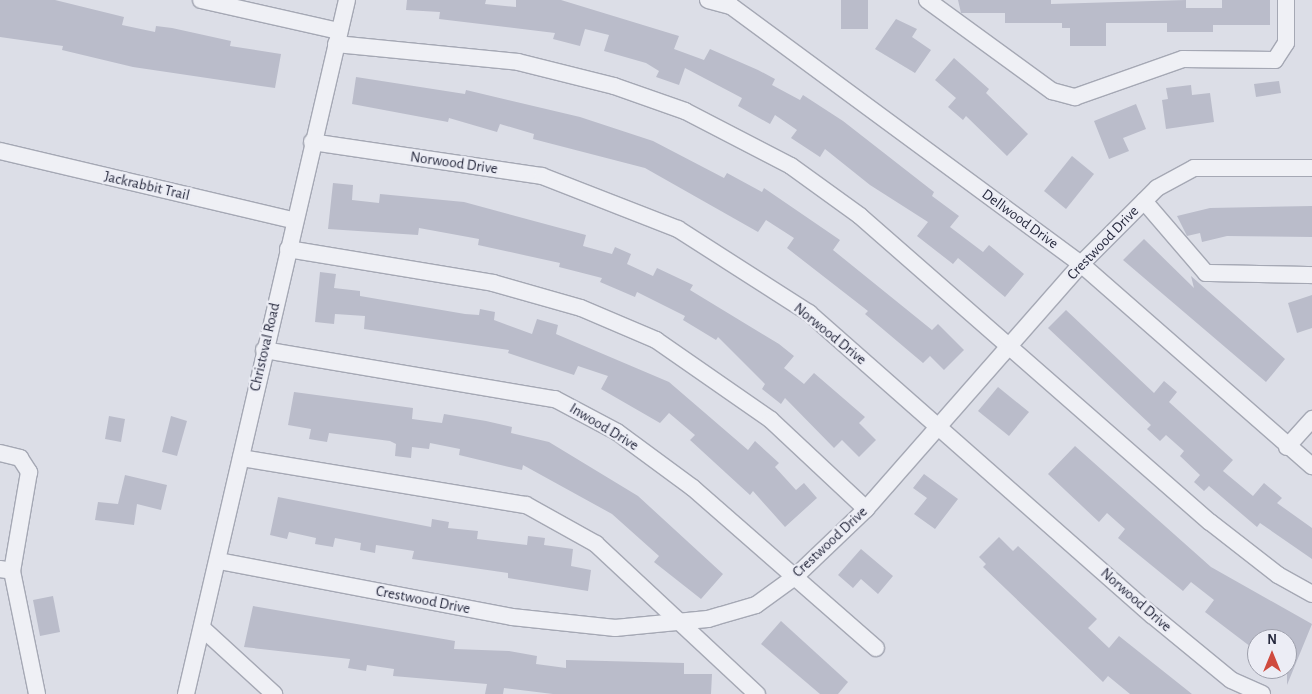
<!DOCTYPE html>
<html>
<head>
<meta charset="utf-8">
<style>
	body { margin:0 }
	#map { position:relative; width:1312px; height:694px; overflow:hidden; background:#dcdee7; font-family:"Alegreya Sans",sans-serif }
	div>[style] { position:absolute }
	.building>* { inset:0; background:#babcca }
	.roads { filter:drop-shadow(1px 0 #a5a8b4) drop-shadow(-1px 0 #a5a8b4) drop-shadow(0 1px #a5a8b4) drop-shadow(0 -1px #a5a8b4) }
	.minor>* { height:16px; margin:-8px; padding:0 8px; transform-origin:8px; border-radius:8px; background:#eff0f5 }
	span { translate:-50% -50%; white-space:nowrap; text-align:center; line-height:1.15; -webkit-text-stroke:4.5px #ecedf5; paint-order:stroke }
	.street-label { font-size:15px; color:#26293d }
	.north { position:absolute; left:1247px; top:629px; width:50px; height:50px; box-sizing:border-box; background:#ecedf5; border:1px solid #9d9fab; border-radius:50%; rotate:0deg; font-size:14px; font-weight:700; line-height:20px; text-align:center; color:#26293d }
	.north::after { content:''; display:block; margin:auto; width:18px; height:22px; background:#cf4a3e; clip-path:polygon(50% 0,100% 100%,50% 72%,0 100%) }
</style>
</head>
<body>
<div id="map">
	<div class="building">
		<div style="clip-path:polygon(0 0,55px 0,124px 17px,122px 25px,155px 32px,156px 26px,172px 28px,231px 41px,230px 46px,281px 54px,275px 88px,133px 67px,62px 50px,63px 46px,0 37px)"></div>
		<div style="clip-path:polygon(407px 0,486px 0,485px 4px,516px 7px,516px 0,561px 0,679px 36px,674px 49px,704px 60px,710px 49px,758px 70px,775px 79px,772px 85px,800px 100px,803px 95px,843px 121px,934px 192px,932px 196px,959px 216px,950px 227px,983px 252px,989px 245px,1024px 274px,1005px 297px,958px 258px,953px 264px,917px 236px,928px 222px,870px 185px,825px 149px,820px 157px,791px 138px,797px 130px,775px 115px,770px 124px,738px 106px,742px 98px,685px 68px,679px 85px,656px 77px,659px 71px,646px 63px,604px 51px,609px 35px,585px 29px,580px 46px,553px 39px,555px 33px,439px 19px,440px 12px,406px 10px)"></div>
		<div style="clip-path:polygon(841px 0,868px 0,868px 29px,841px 29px)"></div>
		<div style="clip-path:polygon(958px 0,1051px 0,1051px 4px,1186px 0,1186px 8px,1222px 8px,1222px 0,1270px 0,1270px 25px,1213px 25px,1213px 32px,1167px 32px,1167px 23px,1106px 23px,1106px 46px,1070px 46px,1070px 28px,1062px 28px,1062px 23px,1005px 23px,1005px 13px,961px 13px)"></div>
		<div style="clip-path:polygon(896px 19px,917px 29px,912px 37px,931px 50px,915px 73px,875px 49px)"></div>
		<div style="clip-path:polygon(954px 58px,989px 89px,986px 93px,1028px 134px,1007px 156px,966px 116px,963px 120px,948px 107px,956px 98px,935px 80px)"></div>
		<div style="clip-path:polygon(356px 77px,465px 94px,466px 90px,580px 117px,653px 141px,724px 178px,727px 173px,762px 192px,764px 188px,840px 240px,833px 250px,932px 330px,938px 324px,964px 350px,944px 370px,930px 356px,923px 363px,865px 314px,868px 311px,787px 248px,794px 238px,766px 220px,758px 232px,645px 168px,533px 139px,534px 134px,500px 124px,497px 132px,449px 118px,448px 122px,352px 104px)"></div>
		<div style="clip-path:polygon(1279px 81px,1281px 93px,1256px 97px,1254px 84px)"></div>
		<div style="clip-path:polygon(1191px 85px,1192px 95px,1210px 93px,1214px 122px,1166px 129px,1162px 100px,1168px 99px,1166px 88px)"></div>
		<div style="clip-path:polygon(1136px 104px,1146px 129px,1123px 138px,1129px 151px,1109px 159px,1094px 121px)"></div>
		<div style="clip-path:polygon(1072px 156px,1094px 174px,1066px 209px,1044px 191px)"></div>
		<div style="clip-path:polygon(333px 183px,353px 185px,352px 200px,379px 203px,380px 194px,464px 202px,586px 235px,583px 246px,612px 254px,615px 247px,631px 254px,627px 264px,653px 276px,657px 268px,693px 285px,690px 290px,779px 344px,794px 356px,784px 368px,804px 384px,814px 373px,865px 417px,859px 423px,876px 440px,859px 457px,842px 440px,834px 448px,785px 398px,781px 404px,762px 389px,765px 384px,718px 337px,716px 340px,683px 320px,685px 316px,637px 292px,635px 297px,600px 282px,602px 278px,559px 267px,560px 263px,478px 245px,479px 239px,419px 228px,418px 235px,328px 229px)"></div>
		<div style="clip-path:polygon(1312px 206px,1312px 237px,1227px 236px,1202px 242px,1200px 233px,1187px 236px,1177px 216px,1210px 208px)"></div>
		<div style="clip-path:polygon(1144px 239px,1194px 288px,1191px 276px,1285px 359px,1266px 382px,1123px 260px)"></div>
		<div style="clip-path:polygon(320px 272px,336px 274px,334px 288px,360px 291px,360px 296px,465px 314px,479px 315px,480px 309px,495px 312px,494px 320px,532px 334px,537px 319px,558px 325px,556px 334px,669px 382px,748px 450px,755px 441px,779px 463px,775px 467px,796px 490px,804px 483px,817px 498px,785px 527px,753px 491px,750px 495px,690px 440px,695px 435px,669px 413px,660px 423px,601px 389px,608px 376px,578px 366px,574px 375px,508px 353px,509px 350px,364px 329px,365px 316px,335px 314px,334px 324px,315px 322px)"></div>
		<div style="clip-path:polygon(1312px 295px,1312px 328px,1297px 333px,1288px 303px)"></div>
		<div style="clip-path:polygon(1066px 310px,1154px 393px,1164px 381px,1177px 392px,1169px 402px,1233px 460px,1223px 471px,1253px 496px,1264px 483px,1282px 498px,1277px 503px,1312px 528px,1312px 559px,1260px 523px,1257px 527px,1209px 486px,1204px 491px,1194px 482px,1200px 475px,1180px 456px,1184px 451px,1166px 435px,1160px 441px,1147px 429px,1151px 425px,1048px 328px)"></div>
		<div style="clip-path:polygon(998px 387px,1029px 412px,1009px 436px,978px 411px)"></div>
		<div style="clip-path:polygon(294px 392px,413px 408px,412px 419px,442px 423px,444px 414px,486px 421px,512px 427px,511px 433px,549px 442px,638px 496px,723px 574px,701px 599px,654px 562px,659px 556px,612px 514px,523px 465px,522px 470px,459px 455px,460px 449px,430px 443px,429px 449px,412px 447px,411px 458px,395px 456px,396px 444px,390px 441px,329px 433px,327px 442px,309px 439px,311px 429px,288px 425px)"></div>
		<div style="clip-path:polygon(109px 416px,125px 419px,121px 442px,105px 439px)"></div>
		<div style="clip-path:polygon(171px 416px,187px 421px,177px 456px,162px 452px)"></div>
		<div style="clip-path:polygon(1075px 446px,1211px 567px,1312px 624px,1287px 685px,1287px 639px,1256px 639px,1251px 647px,1205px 612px,1214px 600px,1191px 582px,1183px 591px,1118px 538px,1125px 529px,1107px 513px,1099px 522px,1048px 474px)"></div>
		<div style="clip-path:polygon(924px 474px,958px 499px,935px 529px,914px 514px,927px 498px,913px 488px)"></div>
		<div style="clip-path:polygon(125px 475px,167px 485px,161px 510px,137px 504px,134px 525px,95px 520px,98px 502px,118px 504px)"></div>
		<div style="clip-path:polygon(278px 497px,431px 527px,432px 519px,449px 522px,448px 528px,478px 531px,477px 539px,527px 545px,528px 536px,545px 538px,544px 545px,573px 549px,571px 566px,591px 570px,588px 591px,508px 578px,508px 573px,412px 559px,414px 551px,376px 545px,375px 553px,360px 550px,361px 543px,335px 538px,333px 547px,315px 544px,316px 538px,289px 532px,287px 539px,270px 535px)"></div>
		<div style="clip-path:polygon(999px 537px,1013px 551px,1018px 546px,1097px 619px,1088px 628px,1109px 648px,1119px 636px,1192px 694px,1130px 694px,1108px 676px,1103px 682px,983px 567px,986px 564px,979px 557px)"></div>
		<div style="clip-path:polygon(861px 549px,893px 576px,878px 594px,861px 579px,853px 588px,838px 575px)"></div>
		<div style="clip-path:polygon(53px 596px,60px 632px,40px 636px,33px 600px)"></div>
		<div style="clip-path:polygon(253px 606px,455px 641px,454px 649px,509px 651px,537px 656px,536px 664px,566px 668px,566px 660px,684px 663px,684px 674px,712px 674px,711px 694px,553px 694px,504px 688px,503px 694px,485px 694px,487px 684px,393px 676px,394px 669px,367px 665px,366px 671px,348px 668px,350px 659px,244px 647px)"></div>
		<div style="clip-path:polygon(781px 621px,848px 682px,838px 694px,820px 694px,761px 644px)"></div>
	</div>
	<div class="roads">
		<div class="minor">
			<div style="left:201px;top:0;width:141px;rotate:12.7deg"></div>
			<div style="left:708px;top:0;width:24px;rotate:15deg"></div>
			<div style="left:731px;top:6px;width:435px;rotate:36.4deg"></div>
			<div style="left:1081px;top:264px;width:307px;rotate:41.2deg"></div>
			<div style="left:927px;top:0;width:155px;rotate:36.1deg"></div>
			<div style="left:1052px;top:91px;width:24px;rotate:15deg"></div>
			<div style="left:1075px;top:97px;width:114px;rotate:-19.4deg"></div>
			<div style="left:1183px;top:59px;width:92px;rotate:0.6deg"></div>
			<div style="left:1275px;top:60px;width:20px;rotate:-57deg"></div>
			<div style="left:1286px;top:43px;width:43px;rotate:-90deg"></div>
			<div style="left:336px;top:44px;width:183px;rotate:5.6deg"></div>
			<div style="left:518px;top:62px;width:99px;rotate:14deg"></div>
			<div style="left:614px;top:86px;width:75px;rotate:19.4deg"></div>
			<div style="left:685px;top:111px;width:119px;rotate:27.4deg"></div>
			<div style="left:791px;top:166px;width:85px;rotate:35.9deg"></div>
			<div style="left:860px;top:216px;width:465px;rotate:41.2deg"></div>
			<div style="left:1210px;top:522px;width:86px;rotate:37.9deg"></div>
			<div style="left:1278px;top:575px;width:39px;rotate:29deg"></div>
			<div style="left:312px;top:142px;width:232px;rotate:8.4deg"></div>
			<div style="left:542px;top:176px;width:146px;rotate:21.3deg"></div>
			<div style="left:678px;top:229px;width:156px;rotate:32.7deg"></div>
			<div style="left:809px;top:313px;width:457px;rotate:41.4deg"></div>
			<div style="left:1152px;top:615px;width:102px;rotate:39.4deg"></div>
			<div style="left:1231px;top:680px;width:34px;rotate:24deg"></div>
			<div style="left:0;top:151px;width:303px;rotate:13.3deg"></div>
			<div style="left:1144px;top:201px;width:95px;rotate:49.3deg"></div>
			<div style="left:1206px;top:273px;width:106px;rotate:1.1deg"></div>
			<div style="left:288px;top:249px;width:208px;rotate:9.4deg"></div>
			<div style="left:493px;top:283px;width:91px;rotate:15.9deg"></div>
			<div style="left:581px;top:308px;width:82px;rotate:23.1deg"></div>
			<div style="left:656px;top:340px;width:140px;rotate:34.8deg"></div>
			<div style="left:771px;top:420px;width:130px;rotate:43.1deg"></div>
			<div style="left:264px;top:350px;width:295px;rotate:9.6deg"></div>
			<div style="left:555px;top:399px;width:70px;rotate:28deg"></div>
			<div style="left:617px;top:432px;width:94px;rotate:36.4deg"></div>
			<div style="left:693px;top:488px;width:243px;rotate:41.2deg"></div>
			<div style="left:1287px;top:447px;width:38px;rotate:-48deg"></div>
			<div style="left:0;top:453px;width:21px;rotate:14deg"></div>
			<div style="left:20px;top:458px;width:17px;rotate:57deg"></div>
			<div style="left:29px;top:472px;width:100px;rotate:99.7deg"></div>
			<div style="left:241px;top:458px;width:289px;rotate:9.4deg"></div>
			<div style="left:526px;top:505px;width:80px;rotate:29.1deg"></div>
			<div style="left:596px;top:544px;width:220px;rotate:43deg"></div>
			<div style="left:219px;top:561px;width:298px;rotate:10.8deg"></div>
			<div style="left:512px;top:617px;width:104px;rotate:6.1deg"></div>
			<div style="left:615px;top:628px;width:93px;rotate:-5.5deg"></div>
			<div style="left:708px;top:619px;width:50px;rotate:-16.3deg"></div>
			<div style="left:756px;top:605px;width:49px;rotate:-35.9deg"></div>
			<div style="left:796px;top:576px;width:97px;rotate:-43.7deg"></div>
			<div style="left:866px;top:509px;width:326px;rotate:-48.7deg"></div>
			<div style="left:1081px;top:264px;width:107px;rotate:-45deg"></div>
			<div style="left:1157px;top:188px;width:42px;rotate:-28.4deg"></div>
			<div style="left:1194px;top:168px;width:118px"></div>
			<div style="left:0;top:569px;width:12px;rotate:9deg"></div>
			<div style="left:12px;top:571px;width:126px;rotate:78.5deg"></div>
			<div style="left:202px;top:628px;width:98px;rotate:42.5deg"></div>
			<div style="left:186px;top:694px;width:712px;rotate:-76.94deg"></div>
		</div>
	</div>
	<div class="street-label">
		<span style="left:454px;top:163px;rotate:8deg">Norwood Drive</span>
		<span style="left:147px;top:186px;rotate:13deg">Jackrabbit Trail</span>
		<span style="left:1020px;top:219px;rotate:36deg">Dellwood Drive</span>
		<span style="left:1103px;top:243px;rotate:-46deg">Crestwood Drive</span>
		<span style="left:830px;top:334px;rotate:39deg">Norwood Drive</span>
		<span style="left:265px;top:347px;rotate:-77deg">Christoval Road</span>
		<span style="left:604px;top:427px;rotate:31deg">Inwood Drive</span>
		<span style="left:830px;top:542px;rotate:-43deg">Crestwood Drive</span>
		<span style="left:423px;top:600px;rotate:11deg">Crestwood Drive</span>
		<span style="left:1136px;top:600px;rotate:41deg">Norwood Drive</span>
	</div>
	<div class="north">N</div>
</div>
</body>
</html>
